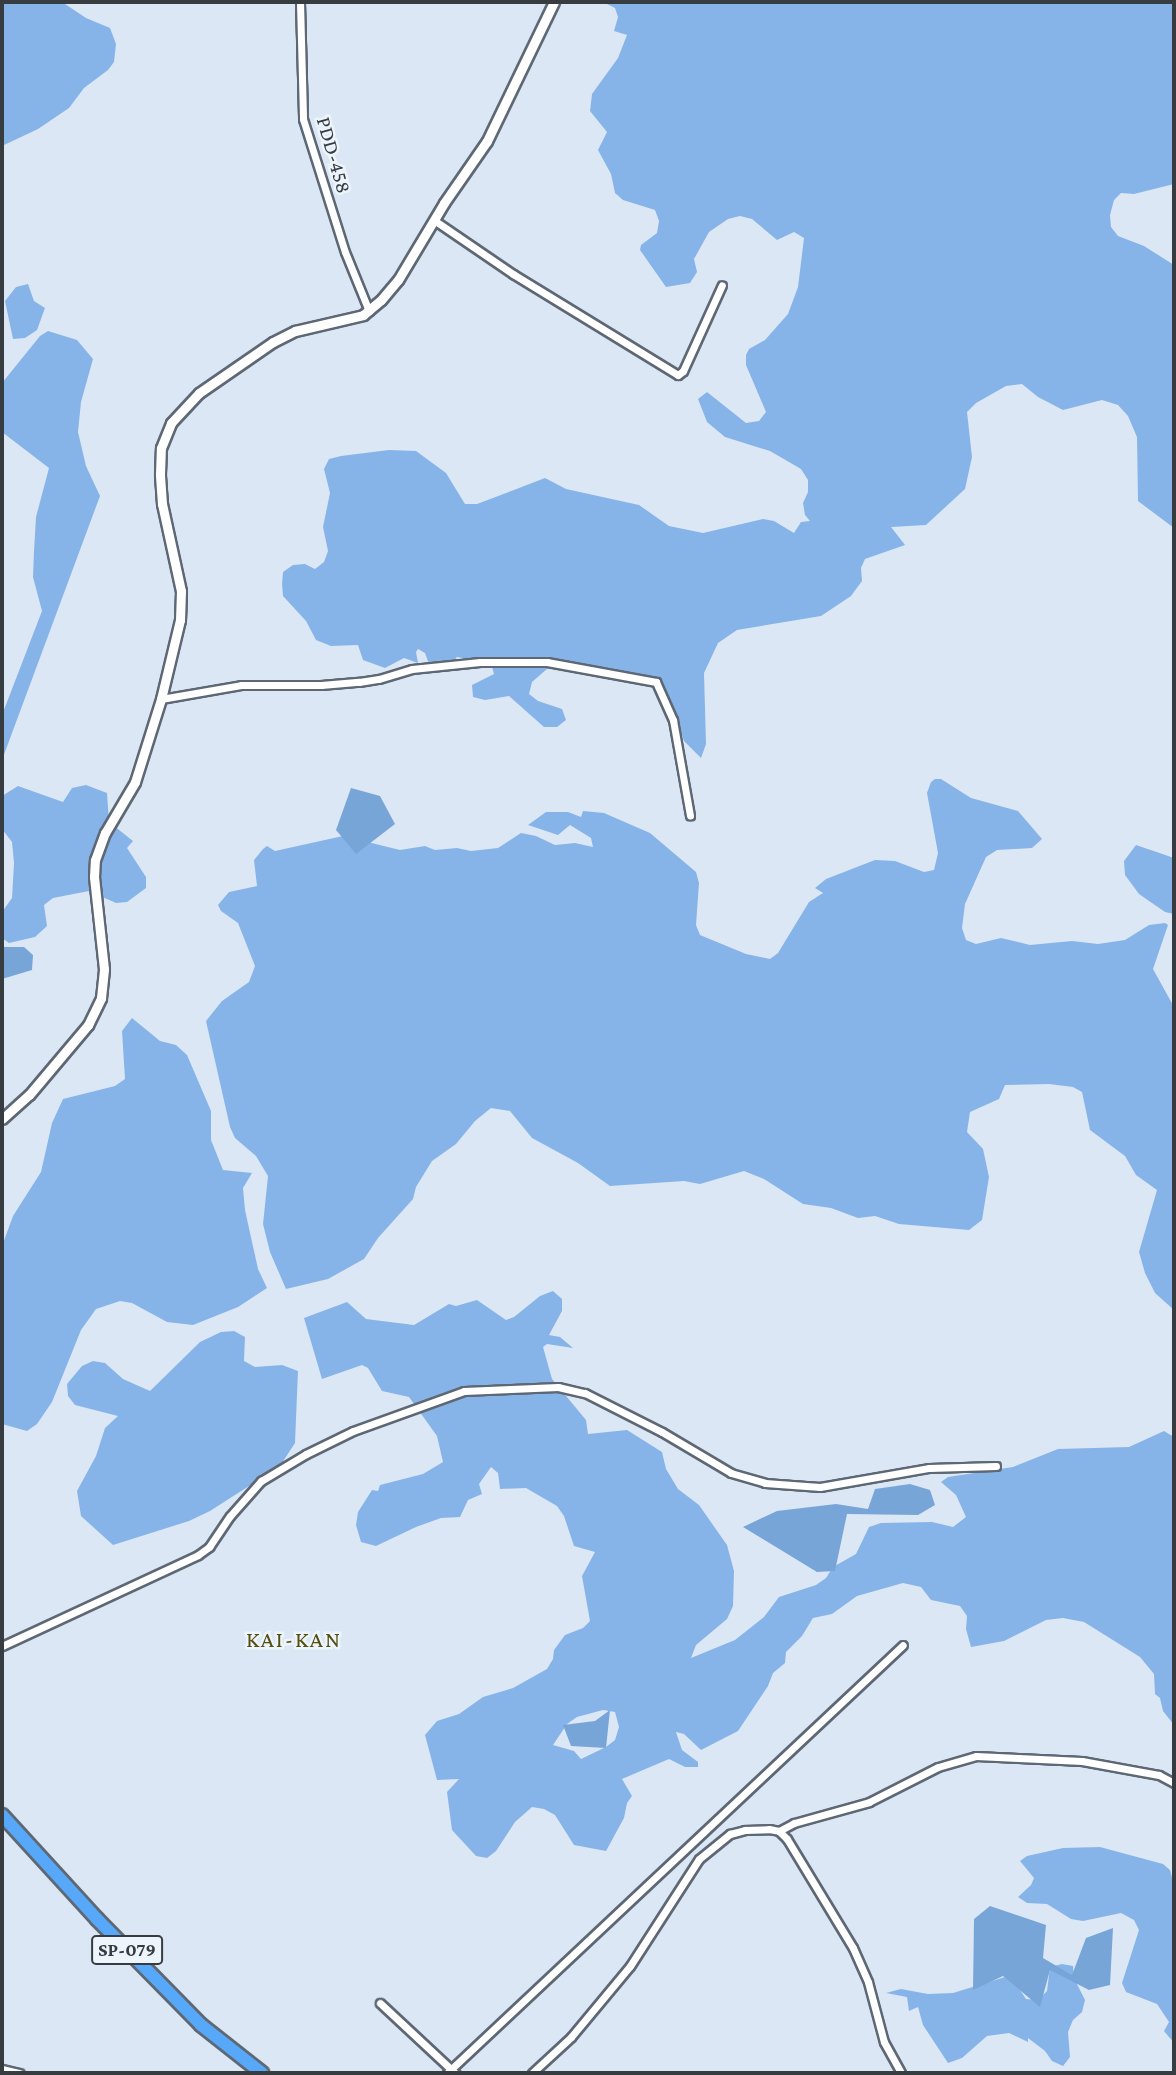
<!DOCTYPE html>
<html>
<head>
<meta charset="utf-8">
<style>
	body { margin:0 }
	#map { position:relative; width:1176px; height:2075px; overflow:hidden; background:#dbe7f5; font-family:"Crimson Pro",serif }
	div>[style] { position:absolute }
	.forest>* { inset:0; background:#87b4e8 }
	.water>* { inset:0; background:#78a5d8 }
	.roads { filter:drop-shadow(2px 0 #5e6874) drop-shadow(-2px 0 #5e6874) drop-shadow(0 2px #5e6874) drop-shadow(0 -2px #5e6874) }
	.minor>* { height:7px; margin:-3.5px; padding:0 3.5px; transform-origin:3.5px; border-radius:3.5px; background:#fff }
	.tertiary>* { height:9px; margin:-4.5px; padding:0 4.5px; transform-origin:4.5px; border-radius:4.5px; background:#fff }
	.trunk>* { height:12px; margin:-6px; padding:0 6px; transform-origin:6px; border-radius:6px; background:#57a8f8 }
	span { translate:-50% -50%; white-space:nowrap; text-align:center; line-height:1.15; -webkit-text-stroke:5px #ecf4fc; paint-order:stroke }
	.shield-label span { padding:2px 5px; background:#ecf4fc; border:2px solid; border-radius:5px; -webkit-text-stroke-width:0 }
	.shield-label { font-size:19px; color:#373c41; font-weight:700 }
	.street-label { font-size:21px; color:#373c41 }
	.neighbourhood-label { font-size:23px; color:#554e0f; letter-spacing:2px }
	.frame { position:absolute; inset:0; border:4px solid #373c41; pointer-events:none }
</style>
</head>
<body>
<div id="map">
	<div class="forest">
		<div style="clip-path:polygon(2px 2px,62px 2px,86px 18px,110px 28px,116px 44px,114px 62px,108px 70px,84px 88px,69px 108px,38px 129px,2px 146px)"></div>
		<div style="clip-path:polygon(603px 2px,1174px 2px,1174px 184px,1134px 194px,1121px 193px,1114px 200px,1110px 215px,1111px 227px,1118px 236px,1144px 246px,1174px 265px,1174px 528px,1138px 501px,1137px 437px,1128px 416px,1118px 405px,1102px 400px,1063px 410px,1038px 397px,1022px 384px,1006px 386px,976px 403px,967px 412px,972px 457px,965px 489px,926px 525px,891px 527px,905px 545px,865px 559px,861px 568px,862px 581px,851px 596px,821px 616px,737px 630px,718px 643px,704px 673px,706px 744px,701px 758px,684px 741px,675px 713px,663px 691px,653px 682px,625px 671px,610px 676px,555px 662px,532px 682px,529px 694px,538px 701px,562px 709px,566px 720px,557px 727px,544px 727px,509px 696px,485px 700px,473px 697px,472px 685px,494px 674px,491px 663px,457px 657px,451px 664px,429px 664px,425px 653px,418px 649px,416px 652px,418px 663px,404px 658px,385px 668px,363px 660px,358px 645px,331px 646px,316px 640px,306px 621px,283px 596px,282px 584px,283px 572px,293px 565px,305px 564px,315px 569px,324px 562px,328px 551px,323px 527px,330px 493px,324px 469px,329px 459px,341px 456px,389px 450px,416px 451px,446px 473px,465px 504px,477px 504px,545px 478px,566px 489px,639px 505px,669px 526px,703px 533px,763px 519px,774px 521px,794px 533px,801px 522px,810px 521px,805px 515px,803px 503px,808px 492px,808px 480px,801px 469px,770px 451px,725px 437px,707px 422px,698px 399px,707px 392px,746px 423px,759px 421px,766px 412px,746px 365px,746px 355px,749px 349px,765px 340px,788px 314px,798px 287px,804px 238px,794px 232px,777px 240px,752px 219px,740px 216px,728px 219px,709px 232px,694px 259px,697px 272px,690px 283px,666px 287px,640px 250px,641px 245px,657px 233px,659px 221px,655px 210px,623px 200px,615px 193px,611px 174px,598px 150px,607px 132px,590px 111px,592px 94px,618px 58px,627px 35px,614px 31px,618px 17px,615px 8px)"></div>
		<div style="clip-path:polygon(28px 284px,34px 301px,45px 308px,37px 330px,25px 338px,13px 339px,5px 301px,16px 287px)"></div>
		<div style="clip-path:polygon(48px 331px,77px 340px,93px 359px,81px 402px,78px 432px,86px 466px,100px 496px,2px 760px,2px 715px,42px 611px,33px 577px,34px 551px,36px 517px,49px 468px,2px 432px,2px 383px,40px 336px)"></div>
		<div style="clip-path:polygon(935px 779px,941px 779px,971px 798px,1018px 811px,1042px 839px,1032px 848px,997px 850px,986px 857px,965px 904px,962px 928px,966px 940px,976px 944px,1001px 938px,1030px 945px,1072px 941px,1098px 944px,1125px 940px,1149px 925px,1165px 923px,1168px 925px,1153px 969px,1174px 1007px,1174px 1310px,1155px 1293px,1145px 1273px,1139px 1252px,1157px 1190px,1136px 1175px,1125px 1156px,1090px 1130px,1082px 1092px,1073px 1087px,1049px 1084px,1005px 1085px,999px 1099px,970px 1112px,967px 1132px,983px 1149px,989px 1177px,982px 1220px,969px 1230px,899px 1224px,875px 1216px,858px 1218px,831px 1208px,803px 1204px,764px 1179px,744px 1171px,700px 1184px,684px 1181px,610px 1186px,578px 1163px,532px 1138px,510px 1111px,491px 1108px,475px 1121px,456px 1144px,432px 1161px,416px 1187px,413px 1199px,378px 1238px,364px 1259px,328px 1279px,286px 1289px,270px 1252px,263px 1224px,268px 1176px,256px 1156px,235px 1138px,230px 1127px,206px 1021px,222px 1001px,249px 982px,255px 966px,238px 923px,221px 911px,218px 905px,229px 892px,257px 886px,254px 860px,263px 849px,267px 846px,275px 851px,343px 836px,400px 850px,425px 846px,435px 850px,457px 848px,471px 851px,498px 848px,521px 833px,536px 836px,555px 845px,575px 843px,593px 847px,591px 838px,570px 825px,558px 835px,528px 825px,546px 812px,568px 812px,581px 817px,583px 811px,604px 813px,650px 833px,696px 872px,699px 883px,696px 925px,700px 935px,746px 954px,770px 959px,778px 953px,809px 902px,823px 893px,815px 888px,826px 879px,875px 860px,895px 861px,924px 872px,934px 870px,938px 853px,927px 793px,931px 782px)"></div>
		<div style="clip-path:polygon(86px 785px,107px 793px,109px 822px,133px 841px,127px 848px,146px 877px,146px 888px,127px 902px,116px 903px,89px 891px,53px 898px,44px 905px,47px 926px,35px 937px,9px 943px,2px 938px,2px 912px,12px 898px,14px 863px,12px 842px,2px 829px,2px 796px,18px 786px,63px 802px,72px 788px)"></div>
		<div style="clip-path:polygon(1136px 845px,1174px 858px,1174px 914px,1165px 912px,1139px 894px,1125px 875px,1124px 861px)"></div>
		<div style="clip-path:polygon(132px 1018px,160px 1041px,176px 1045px,187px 1055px,211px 1111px,211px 1140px,223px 1170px,252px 1173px,243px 1188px,245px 1210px,258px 1269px,267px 1288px,238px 1307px,193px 1325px,167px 1322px,132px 1303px,120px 1301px,96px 1309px,81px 1330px,52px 1402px,37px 1424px,27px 1431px,2px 1424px,2px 1246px,13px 1216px,41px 1172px,52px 1123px,63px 1099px,115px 1086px,125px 1079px,122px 1031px)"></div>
		<div style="clip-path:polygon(evenodd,553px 1291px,562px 1299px,562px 1311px,549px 1335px,560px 1337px,573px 1348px,547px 1344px,543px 1347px,552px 1379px,586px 1420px,588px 1434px,627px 1430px,662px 1452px,666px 1469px,678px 1489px,699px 1505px,727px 1545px,734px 1571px,733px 1606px,727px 1619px,696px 1645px,691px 1658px,735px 1640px,764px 1617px,779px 1597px,816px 1585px,826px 1578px,833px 1567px,856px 1554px,869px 1527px,881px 1523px,932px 1522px,953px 1527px,966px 1517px,956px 1495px,941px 1482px,948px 1477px,1013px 1467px,1058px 1449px,1129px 1447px,1164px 1431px,1174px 1437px,1174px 1725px,1163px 1711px,1160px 1698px,1155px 1694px,1154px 1674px,1140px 1657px,1084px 1622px,1063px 1618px,1046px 1620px,1004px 1641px,971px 1647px,966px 1629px,967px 1616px,960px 1606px,931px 1600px,921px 1587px,903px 1583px,857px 1596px,832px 1614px,813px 1618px,802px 1636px,786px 1652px,785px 1663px,773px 1673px,768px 1686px,738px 1731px,701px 1750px,684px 1734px,676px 1732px,682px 1750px,698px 1762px,698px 1767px,685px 1767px,669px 1759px,622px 1779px,632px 1796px,627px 1803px,624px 1818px,606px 1851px,574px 1845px,555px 1815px,544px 1809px,532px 1807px,515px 1822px,496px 1851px,487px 1858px,476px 1856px,452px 1830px,447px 1792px,459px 1779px,437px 1780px,425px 1735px,437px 1721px,459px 1714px,483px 1697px,513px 1688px,547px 1669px,553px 1659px,554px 1650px,565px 1635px,583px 1628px,590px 1621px,582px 1576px,595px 1552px,574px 1546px,564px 1516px,557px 1506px,526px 1488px,500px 1489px,498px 1473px,491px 1467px,479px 1484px,482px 1494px,468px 1500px,460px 1517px,441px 1518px,416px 1527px,376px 1546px,361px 1542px,356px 1525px,358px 1512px,372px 1490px,378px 1491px,380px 1485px,423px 1474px,443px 1462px,437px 1436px,409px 1397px,382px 1391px,368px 1368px,362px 1365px,322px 1379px,304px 1318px,347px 1302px,366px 1319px,414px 1325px,449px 1304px,456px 1306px,477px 1300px,506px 1320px,514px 1317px,540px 1296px,553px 1291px,603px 1710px,615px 1712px,619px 1727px,615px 1740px,606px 1747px,581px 1759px,574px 1751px,553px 1745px,567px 1724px,577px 1717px,603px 1710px)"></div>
		<div style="clip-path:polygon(234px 1331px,245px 1337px,244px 1361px,255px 1367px,282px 1365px,298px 1371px,295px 1443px,280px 1466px,210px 1511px,189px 1521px,113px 1545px,81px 1516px,77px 1491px,96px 1456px,105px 1428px,118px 1416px,75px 1405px,68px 1396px,67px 1384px,82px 1366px,93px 1361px,105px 1363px,123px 1379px,150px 1391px,200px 1342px,221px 1332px)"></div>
		<div style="clip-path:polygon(1100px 1847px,1163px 1864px,1170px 1870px,1174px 1885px,1174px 2043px,1164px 2031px,1169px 2022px,1157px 2004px,1126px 1992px,1122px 1983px,1139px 1930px,1134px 1920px,1121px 1913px,1083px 1921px,1071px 1919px,1047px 1904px,1027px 1903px,1018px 1897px,1031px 1885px,1034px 1878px,1020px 1861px,1027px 1856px,1063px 1848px)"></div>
		<div style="clip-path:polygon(1062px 1964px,1073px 1966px,1074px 1978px,1085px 2000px,1082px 2012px,1073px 2020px,1068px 2032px,1070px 2057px,1063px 2066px,1052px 2061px,1045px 2051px,1028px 2038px,1028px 2042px,1009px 2033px,987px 2036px,962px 2058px,948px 2063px,923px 2025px,918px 2007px,909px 2011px,907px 1997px,886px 1993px,901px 1989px,928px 1994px,953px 1993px,1005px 1977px,1016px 1984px,1026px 1999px,1038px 2000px,1047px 1991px,1050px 1967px)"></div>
	</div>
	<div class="water">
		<div style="clip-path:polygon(351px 788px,380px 796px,395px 824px,356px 854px,336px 830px)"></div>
		<div style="clip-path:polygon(2px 947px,24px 947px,33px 955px,32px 970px,2px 979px)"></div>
		<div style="clip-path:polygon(910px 1484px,930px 1490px,935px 1505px,918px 1515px,847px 1514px,835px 1571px,817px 1572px,743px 1527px,777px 1511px,836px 1504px,868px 1509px,875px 1489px)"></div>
		<div style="clip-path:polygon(610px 1710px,606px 1748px,571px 1746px,563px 1725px,595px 1721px)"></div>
		<div style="clip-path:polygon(990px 1906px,1046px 1925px,1043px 1958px,1072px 1975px,1086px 1938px,1113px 1928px,1110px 1985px,1089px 1990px,1050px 1970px,1040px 2007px,1003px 1976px,973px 1990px,974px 1919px)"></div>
	</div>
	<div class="roads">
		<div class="minor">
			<div style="left:300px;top:2px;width:117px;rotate:88.5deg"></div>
			<div style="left:303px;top:119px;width:139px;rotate:72.5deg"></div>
			<div style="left:345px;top:252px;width:64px;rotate:67.9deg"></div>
			<div style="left:434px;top:220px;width:96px;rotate:34.4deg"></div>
			<div style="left:513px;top:274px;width:193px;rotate:31.5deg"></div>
			<div style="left:678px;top:375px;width:6px;rotate:-39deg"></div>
			<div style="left:683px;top:371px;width:94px;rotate:-65.6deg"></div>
			<div style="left:161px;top:699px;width:81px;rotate:-9.9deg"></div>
			<div style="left:241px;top:685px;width:80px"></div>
			<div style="left:321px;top:685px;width:38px;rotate:-5deg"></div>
			<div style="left:359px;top:682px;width:20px;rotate:-9deg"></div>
			<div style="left:379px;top:679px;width:34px;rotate:-17deg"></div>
			<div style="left:412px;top:669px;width:68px;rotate:-5.9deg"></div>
			<div style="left:480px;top:662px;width:67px"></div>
			<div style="left:547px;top:662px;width:111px;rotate:10.4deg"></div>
			<div style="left:656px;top:682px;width:42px;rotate:65.9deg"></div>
			<div style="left:673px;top:720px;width:97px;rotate:79.9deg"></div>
			<div style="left:2px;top:1646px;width:216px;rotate:-24.9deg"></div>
			<div style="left:198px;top:1555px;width:14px;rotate:-36deg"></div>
			<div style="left:209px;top:1547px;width:37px;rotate:-56deg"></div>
			<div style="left:230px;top:1516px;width:47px;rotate:-48.5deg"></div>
			<div style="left:261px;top:1481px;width:52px;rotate:-31deg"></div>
			<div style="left:306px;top:1454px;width:52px;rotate:-26.1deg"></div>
			<div style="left:353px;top:1431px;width:118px;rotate:-19.8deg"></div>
			<div style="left:464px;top:1391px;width:94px;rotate:-2.4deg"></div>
			<div style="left:558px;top:1387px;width:28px;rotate:13deg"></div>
			<div style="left:585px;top:1393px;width:86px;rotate:26.9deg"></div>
			<div style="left:662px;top:1432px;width:80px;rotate:30.7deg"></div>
			<div style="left:731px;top:1473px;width:35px;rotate:16deg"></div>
			<div style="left:765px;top:1483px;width:55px;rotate:4.2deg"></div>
			<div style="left:820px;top:1487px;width:111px;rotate:-9.9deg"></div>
			<div style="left:929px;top:1468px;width:67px;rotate:-1.7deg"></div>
			<div style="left:779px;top:1831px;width:17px;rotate:-28deg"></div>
			<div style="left:794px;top:1823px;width:78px;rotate:-15.6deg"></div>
			<div style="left:869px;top:1802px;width:77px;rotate:-26.9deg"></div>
			<div style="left:938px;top:1767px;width:40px;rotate:-16deg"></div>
			<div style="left:976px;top:1756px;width:106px;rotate:2.7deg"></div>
			<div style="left:1082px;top:1761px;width:78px;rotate:10.3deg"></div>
			<div style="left:1159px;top:1775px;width:17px;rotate:28deg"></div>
			<div style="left:380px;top:2003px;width:103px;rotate:43deg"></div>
			<div style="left:2px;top:2069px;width:18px;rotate:13deg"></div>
			<div style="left:447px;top:2073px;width:625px;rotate:-43.19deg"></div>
			<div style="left:532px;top:2073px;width:53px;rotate:-42.7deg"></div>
			<div style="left:571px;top:2037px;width:92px;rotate:-50.3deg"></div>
			<div style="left:630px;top:1966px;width:127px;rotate:-57.2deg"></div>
			<div style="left:699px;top:1859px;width:40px;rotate:-39deg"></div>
			<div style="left:730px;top:1834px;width:16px;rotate:-15deg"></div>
			<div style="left:745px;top:1830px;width:24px;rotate:-2deg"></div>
			<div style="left:769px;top:1829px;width:10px;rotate:11deg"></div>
			<div style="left:779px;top:1831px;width:11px;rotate:45deg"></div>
			<div style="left:787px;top:1839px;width:127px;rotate:58.8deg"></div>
			<div style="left:853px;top:1948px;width:37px;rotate:66deg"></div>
			<div style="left:868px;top:1982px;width:62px;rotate:75.1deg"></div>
			<div style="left:884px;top:2042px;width:35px;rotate:61deg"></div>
		</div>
		<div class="tertiary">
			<div style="left:2px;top:1119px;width:36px;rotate:-42deg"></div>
			<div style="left:29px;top:1095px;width:92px;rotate:-49.9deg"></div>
			<div style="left:88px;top:1025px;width:30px;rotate:-64deg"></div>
			<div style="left:101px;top:998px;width:29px;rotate:-84deg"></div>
			<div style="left:104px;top:969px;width:93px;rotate:-96.2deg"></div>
			<div style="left:94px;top:877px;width:17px;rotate:-87deg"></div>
			<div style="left:95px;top:860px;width:29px;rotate:-70deg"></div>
			<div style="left:105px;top:833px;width:59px;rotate:-59.5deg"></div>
			<div style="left:135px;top:782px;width:87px;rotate:-72.6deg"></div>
			<div style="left:161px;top:699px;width:81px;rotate:-76.5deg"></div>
			<div style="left:180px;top:620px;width:29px;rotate:-88deg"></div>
			<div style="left:181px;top:591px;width:89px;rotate:-102.3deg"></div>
			<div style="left:162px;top:504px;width:30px;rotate:-94deg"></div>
			<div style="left:160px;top:474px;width:26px;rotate:-88deg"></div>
			<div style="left:161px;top:448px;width:27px;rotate:-68deg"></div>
			<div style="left:171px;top:423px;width:41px;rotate:-47deg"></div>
			<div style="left:199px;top:393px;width:90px;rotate:-34.6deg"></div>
			<div style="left:273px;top:342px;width:25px;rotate:-27deg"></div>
			<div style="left:295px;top:331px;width:70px;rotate:-13.2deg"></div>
			<div style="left:363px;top:315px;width:23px;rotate:-40deg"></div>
			<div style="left:381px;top:300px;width:26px;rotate:-50deg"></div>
			<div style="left:398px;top:280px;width:90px;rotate:-59.1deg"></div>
			<div style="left:444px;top:203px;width:75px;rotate:-55.3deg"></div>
			<div style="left:487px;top:141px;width:154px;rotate:-64.3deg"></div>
		</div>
		<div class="trunk">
			<div style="left:2px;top:1815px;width:141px;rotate:47.6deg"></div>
			<div style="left:97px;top:1919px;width:148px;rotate:45.5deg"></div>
			<div style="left:201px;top:2025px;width:78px;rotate:38.2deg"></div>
		</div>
	</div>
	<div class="shield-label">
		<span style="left:127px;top:1950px">SP-079</span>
	</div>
	<div class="street-label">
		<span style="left:334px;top:155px;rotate:74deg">PDD-458</span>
	</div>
	<div class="neighbourhood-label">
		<span style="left:294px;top:1639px">KAI-KAN</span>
	</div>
	<div class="frame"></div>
</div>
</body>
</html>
